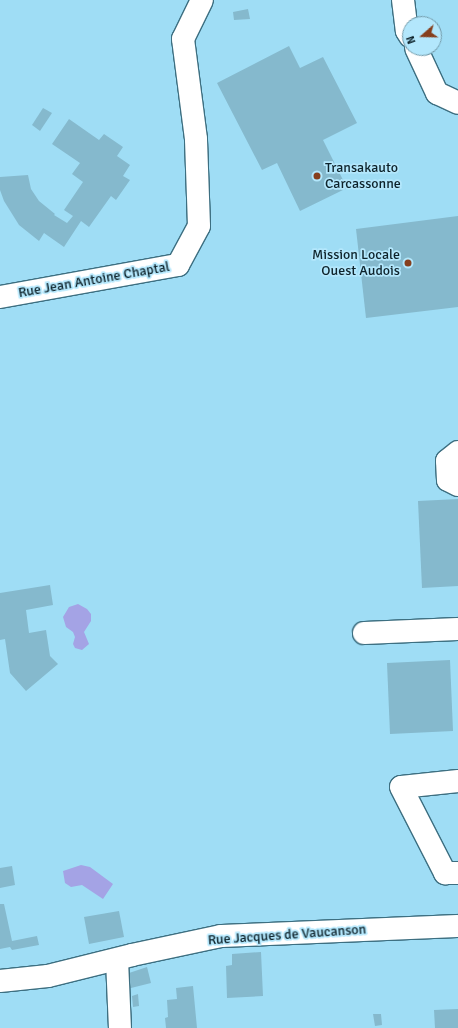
<!DOCTYPE html>
<html>
<head>
<meta charset="utf-8">
<style>
	body { margin:0 }
	#map { position:relative; width:458px; height:1028px; overflow:hidden; background:#b3e7fc; font-family:Signika,sans-serif }
	div>[style] { position:absolute }
	.built>* { inset:0; background:#9fddf5 }
	.water>* { inset:0; background:#a4a3e5 }
	.building>* { inset:0; background:#85b9cd }
	.roads { filter:drop-shadow(1px 0 #3d6f81) drop-shadow(-1px 0 #3d6f81) drop-shadow(0 1px #3d6f81) drop-shadow(0 -1px #3d6f81) }
	.minor>* { height:22px; margin:-11px; padding:0 11px; transform-origin:11px; border-radius:11px; background:#fff }
	.dots>* { width:11px; height:11px; translate:-50% -50%; box-sizing:border-box; border:2px solid #b3e7fc; border-radius:50% }
	span { translate:-50% -50%; white-space:nowrap; text-align:center; line-height:1.15; -webkit-text-stroke:3.5px #b3e7fc; paint-order:stroke }
	.poi-label { font-size:14px; color:#0e232b }
	.left { translate:0 -50%; text-align:left }
	.right { translate:-100% -50%; text-align:right }
	.street-label { font-size:14px; color:#0e232b }
	.north { position:absolute; left:402px; top:16px; width:40px; height:40px; box-sizing:border-box; background:#b3e7fc; border:1px solid #7199a8; border-radius:50%; rotate:250deg; font-size:11px; font-weight:700; line-height:16px; text-align:center; color:#0e232b }
	.north::after { content:''; display:block; margin:auto; width:14px; height:18px; background:#863f1d; clip-path:polygon(50% 0,100% 100%,50% 72%,0 100%) }
</style>
</head>
<body>
<div id="map">
	<div class="built">
		<div style="clip-path:polygon(evenodd,0 0,458px 0,458px 1028px,0 1028px,0 0,410px 24px,434px 24px,434px 48px,410px 48px,410px 24px)"></div>
	</div>
	<div class="water">
		<div style="clip-path:polygon(78px 604px,87px 609px,91px 614px,91px 621px,84px 632px,89px 644px,82px 650px,75px 648px,73px 644px,75px 637px,73px 632px,66px 627px,63px 617px,69px 607px)"></div>
		<div style="clip-path:polygon(81px 865px,90px 867px,113px 884px,103px 899px,82px 885px,71px 887px,65px 883px,63px 871px)"></div>
	</div>
	<div class="building">
		<div style="clip-path:polygon(248px 9px,250px 19px,234px 20px,233px 12px)"></div>
		<div style="clip-path:polygon(289px 46px,300px 68px,323px 57px,357px 123px,323px 140px,347px 188px,300px 211px,277px 163px,262px 170px,217px 83px)"></div>
		<div style="clip-path:polygon(43px 108px,52px 113px,40px 131px,32px 125px)"></div>
		<div style="clip-path:polygon(69px 119px,99px 140px,104px 134px,123px 147px,117px 156px,130px 165px,123px 176px,130px 180px,116px 200px,111px 196px,89px 227px,81px 221px,64px 247px,44px 233px,39px 241px,19px 225px,4px 201px,0 190px,0 177px,28px 175px,31px 189px,39px 201px,55px 214px,54px 215px,67px 223px,73px 216px,64px 210px,83px 182px,72px 174px,80px 163px,52px 144px)"></div>
		<div style="clip-path:polygon(458px 216px,458px 307px,366px 318px,356px 229px)"></div>
		<div style="clip-path:polygon(458px 499px,458px 586px,422px 588px,418px 501px)"></div>
		<div style="clip-path:polygon(50px 585px,53px 605px,26px 610px,29px 633px,46px 630px,50px 656px,58px 664px,26px 691px,10px 673px,5px 639px,0 640px,0 593px)"></div>
		<div style="clip-path:polygon(450px 660px,453px 731px,390px 734px,387px 663px)"></div>
		<div style="clip-path:polygon(12px 866px,15px 885px,0 888px,0 868px)"></div>
		<div style="clip-path:polygon(0 904px,4px 904px,12px 941px,37px 936px,39px 945px,12px 950px,10px 947px,0 949px)"></div>
		<div style="clip-path:polygon(119px 911px,124px 937px,89px 944px,84px 917px)"></div>
		<div style="clip-path:polygon(261px 952px,263px 996px,227px 998px,226px 966px,232px 965px,232px 954px)"></div>
		<div style="clip-path:polygon(147px 967px,151px 983px,127px 989px,126px 974px)"></div>
		<div style="clip-path:polygon(193px 986px,197px 1028px,166px 1028px,165px 1018px,168px 1017px,167px 1000px,177px 999px,176px 988px)"></div>
		<div style="clip-path:polygon(138px 994px,139px 1006px,133px 1007px,132px 996px)"></div>
		<div style="clip-path:polygon(458px 1009px,458px 1028px,435px 1028px,434px 1010px)"></div>
		<div style="clip-path:polygon(373px 1014px,381px 1014px,382px 1025px,375px 1026px)"></div>
	</div>
	<div class="roads">
		<div class="minor">
			<div style="left:403px;top:0;width:31px;rotate:83deg"></div>
			<div style="left:407px;top:31px;width:6px;rotate:59deg"></div>
			<div style="left:416px;top:48px;width:50px;rotate:65deg"></div>
			<div style="left:437px;top:93px;width:23px;rotate:25deg"></div>
			<div style="left:0;top:297px;width:181px;rotate:-10.2deg"></div>
			<div style="left:178px;top:265px;width:44px;rotate:-61.7deg"></div>
			<div style="left:199px;top:226px;width:87px;rotate:-92deg"></div>
			<div style="left:196px;top:139px;width:101px;rotate:-97.4deg"></div>
			<div style="left:183px;top:39px;width:43px;rotate:-64deg"></div>
			<div style="left:458px;top:452px;width:14px;rotate:141deg"></div>
			<div style="left:447px;top:461px;width:19px;rotate:87deg"></div>
			<div style="left:448px;top:480px;width:11px;rotate:27deg"></div>
			<div style="left:364px;top:633px;width:94px;rotate:-2.4deg"></div>
			<div style="left:458px;top:781px;width:57px;rotate:174deg"></div>
			<div style="left:401px;top:787px;width:97px;rotate:62.9deg"></div>
			<div style="left:445px;top:873px;width:13px"></div>
			<div style="left:117px;top:960px;width:68px;rotate:87.5deg"></div>
			<div style="left:0;top:981px;width:48px;rotate:-5.9deg"></div>
			<div style="left:48px;top:976px;width:87px;rotate:-14deg"></div>
			<div style="left:132px;top:955px;width:91px;rotate:-12.1deg"></div>
			<div style="left:221px;top:936px;width:237px;rotate:-2.4deg"></div>
		</div>
	</div>
	<div class="dots">
		<div style="left:317px;top:176px;background:#863f1d"></div>
		<div style="left:408px;top:263px;background:#863f1d"></div>
	</div>
	<div class="poi-label">
		<span class="left" style="left:325px;top:176px">Transakauto<br>Carcassonne</span>
		<span class="right" style="left:400px;top:263px">Mission Locale<br>Ouest Audois</span>
	</div>
	<div class="street-label">
		<span style="left:94px;top:280px;rotate:-10deg">Rue Jean Antoine Chaptal</span>
		<span style="left:287px;top:935px;rotate:-4deg">Rue Jacques de Vaucanson</span>
	</div>
	<div class="north">N</div>
</div>
</body>
</html>
